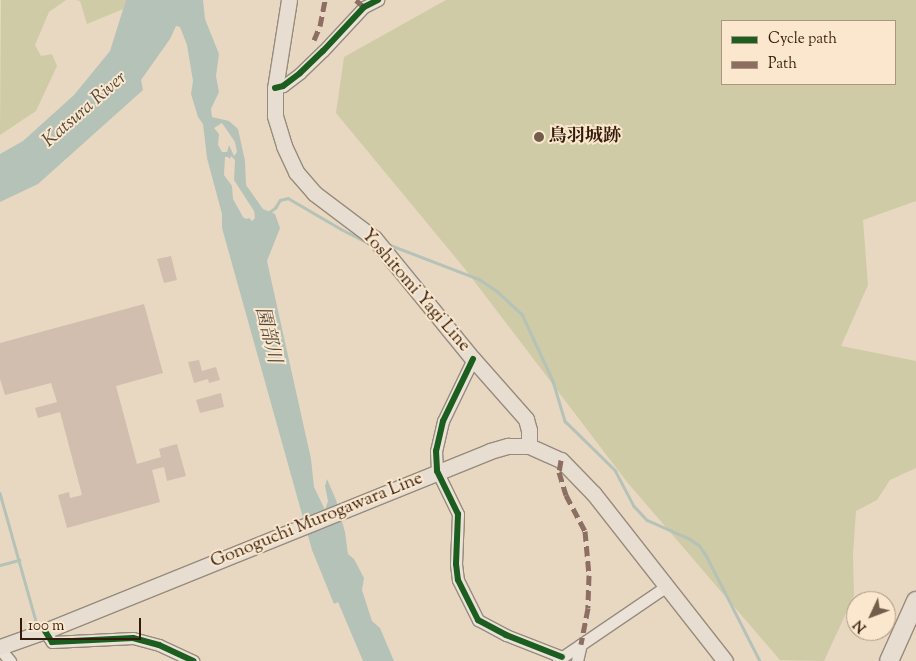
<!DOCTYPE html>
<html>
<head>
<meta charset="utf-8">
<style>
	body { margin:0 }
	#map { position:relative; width:916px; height:661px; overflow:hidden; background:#e8d8c2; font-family:"Sorts Mill Goudy","Noto Serif JP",serif }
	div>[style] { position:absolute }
	.green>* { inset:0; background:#cecba6 }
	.water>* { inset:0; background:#b5c2b8 }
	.stream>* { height:2.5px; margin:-1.25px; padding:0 1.25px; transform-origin:1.25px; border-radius:1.25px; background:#b5c2b8 }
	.building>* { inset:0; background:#d1beaf }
	.roads { filter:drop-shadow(1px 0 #978b7d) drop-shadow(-1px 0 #978b7d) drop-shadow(0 1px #978b7d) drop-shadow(0 -1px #978b7d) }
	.minor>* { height:11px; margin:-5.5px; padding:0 5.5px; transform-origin:5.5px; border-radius:5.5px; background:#ebe3d8 }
	.major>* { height:15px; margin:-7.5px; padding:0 7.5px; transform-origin:7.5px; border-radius:7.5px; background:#e7ded1 }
	.highway>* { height:18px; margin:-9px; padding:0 9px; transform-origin:9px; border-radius:9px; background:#e7ded1 }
	.quiet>* { height:5px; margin-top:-2.5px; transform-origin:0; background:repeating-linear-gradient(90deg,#8d6e63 0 10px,transparent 0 15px) }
	.cycleway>* { height:6px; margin:-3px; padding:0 3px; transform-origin:3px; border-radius:3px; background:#1b5e20 }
	.dots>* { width:14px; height:14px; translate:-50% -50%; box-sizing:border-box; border:2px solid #fae7cd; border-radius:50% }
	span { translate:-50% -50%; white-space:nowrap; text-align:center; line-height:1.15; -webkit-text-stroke:4px #fae7cd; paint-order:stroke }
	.poi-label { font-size:18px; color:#331b0b; font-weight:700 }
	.left { translate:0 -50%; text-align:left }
	.street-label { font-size:18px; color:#331b0b }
	.water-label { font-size:19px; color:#534a3e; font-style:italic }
	.legend { position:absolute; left:721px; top:20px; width:175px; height:65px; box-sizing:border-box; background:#fae7cd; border:1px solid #aa957f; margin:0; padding:6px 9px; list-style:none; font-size:15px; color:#331b0b }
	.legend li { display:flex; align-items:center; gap:10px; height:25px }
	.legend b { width:25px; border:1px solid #aa957f }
	.north { position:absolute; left:846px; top:591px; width:50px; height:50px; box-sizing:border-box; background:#fae7cd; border:1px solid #aa957f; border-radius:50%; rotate:227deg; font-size:14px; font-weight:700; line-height:20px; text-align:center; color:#331b0b }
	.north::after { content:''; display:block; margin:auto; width:18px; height:22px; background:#725d4b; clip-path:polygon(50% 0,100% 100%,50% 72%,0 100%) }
	.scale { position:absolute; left:20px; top:618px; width:121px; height:22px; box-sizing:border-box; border:2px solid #331b0b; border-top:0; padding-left:6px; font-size:15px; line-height:18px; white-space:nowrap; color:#331b0b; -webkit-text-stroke:4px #fae7cd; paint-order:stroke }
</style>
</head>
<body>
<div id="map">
	<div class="green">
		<div style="clip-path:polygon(1px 0,66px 0,49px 12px,35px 45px,41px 56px,52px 54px,57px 66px,36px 111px,0 135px)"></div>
		<div style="clip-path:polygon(76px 0,126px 0,123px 9px,87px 24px,80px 1px)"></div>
		<div style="clip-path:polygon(evenodd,446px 0,916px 0,916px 201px,863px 220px,868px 285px,841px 346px,916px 361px,916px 468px,890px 480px,877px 500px,856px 511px,853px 554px,854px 596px,824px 661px,780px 660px,627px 482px,465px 269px,336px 113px,344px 57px,446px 0,895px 21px,895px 84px,722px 84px,722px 21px,895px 21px)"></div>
	</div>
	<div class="water">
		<div style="clip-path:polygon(evenodd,126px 0,203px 0,205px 19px,219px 54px,216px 76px,219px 92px,211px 109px,212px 117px,229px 121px,238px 129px,245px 161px,246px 185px,263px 209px,275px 214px,280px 228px,267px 261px,311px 459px,314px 487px,325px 510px,328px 501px,325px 486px,327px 479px,336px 500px,345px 532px,348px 554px,354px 559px,364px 578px,362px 590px,372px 621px,380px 628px,394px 661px,363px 661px,338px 602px,334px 604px,312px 550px,222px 228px,222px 214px,207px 158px,203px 124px,198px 117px,191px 94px,193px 81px,187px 45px,180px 27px,176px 26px,170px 39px,141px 80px,143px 90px,38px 184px,0 202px,0 154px,23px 141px,74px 95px,110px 51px,126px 0,222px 123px,235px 142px,237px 152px,234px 156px,229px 145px,227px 152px,222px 152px,218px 145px,219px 134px,214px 128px,222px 123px,126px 0,231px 156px,235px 160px,234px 180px,254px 211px,255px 218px,252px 221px,249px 218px,246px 219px,243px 217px,233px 199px,232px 186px,224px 175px,225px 157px,228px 157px,230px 159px,231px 156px)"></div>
	</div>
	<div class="stream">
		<div style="left:268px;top:213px;width:9px;rotate:-36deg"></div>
		<div style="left:275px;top:208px;width:9px;rotate:-58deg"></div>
		<div style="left:280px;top:200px;width:8px;rotate:-14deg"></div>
		<div style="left:288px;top:198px;width:61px;rotate:30.3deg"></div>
		<div style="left:341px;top:229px;width:27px;rotate:27deg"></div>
		<div style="left:385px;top:243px;width:101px;rotate:21deg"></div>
		<div style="left:479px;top:279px;width:22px;rotate:34deg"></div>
		<div style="left:497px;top:291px;width:34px;rotate:43deg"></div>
		<div style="left:522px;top:314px;width:74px;rotate:65.2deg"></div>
		<div style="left:553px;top:381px;width:42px;rotate:73.3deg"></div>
		<div style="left:565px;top:421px;width:70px;rotate:44.4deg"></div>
		<div style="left:615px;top:470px;width:41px;rotate:62.2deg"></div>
		<div style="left:634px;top:506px;width:19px;rotate:47deg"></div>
		<div style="left:647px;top:520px;width:47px;rotate:23.8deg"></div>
		<div style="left:690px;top:539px;width:11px;rotate:34deg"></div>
		<div style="left:699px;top:545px;width:14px;rotate:56deg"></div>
		<div style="left:707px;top:557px;width:117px;rotate:63deg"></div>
		<div style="left:0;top:493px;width:137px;rotate:74.3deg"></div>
		<div style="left:0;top:565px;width:20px;rotate:-15deg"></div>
	</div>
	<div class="building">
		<div style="clip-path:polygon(171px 256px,177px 280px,164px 283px,157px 259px)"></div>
		<div style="clip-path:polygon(144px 304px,163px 373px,116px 386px,137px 464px,161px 457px,159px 449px,177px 444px,186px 476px,167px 481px,164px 467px,152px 470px,160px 502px,67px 528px,58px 495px,69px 492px,70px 498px,82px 495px,60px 412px,38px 418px,35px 408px,57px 402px,51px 383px,5px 395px,0 379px,0 343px)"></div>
		<div style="clip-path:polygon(199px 360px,202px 371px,216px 367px,220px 380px,209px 383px,208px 379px,194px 383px,188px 362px)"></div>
		<div style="clip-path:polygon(221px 393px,224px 407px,200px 413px,196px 400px)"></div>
	</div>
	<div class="roads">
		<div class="minor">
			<div style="left:275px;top:88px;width:8px;rotate:-14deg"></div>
			<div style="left:283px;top:86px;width:21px;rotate:-37deg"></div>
			<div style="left:300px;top:73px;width:32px;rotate:-44deg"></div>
			<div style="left:323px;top:51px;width:60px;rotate:-47deg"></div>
			<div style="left:364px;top:7px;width:16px;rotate:-27deg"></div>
			<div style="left:473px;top:359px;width:69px;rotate:115.8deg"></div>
			<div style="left:443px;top:421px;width:31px;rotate:103deg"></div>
			<div style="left:436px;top:451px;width:20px;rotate:87deg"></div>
			<div style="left:437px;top:471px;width:48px;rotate:64deg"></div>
			<div style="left:458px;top:514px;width:50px;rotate:92.3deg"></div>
			<div style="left:456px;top:564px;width:16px;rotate:83deg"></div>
			<div style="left:458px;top:580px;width:45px;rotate:63.4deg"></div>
			<div style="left:478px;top:620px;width:32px;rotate:28deg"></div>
			<div style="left:506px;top:635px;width:60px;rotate:21.4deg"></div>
			<div style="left:45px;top:631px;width:13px;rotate:58deg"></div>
			<div style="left:52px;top:642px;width:81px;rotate:-2.8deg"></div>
			<div style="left:133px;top:638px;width:27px;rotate:15deg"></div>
			<div style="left:159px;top:645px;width:38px;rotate:25deg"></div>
			<div style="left:0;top:649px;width:16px;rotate:50deg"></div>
			<div style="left:558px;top:660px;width:132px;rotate:-34.2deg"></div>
			<div style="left:577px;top:661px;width:17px;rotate:-77deg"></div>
		</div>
		<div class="major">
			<div style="left:289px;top:0;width:89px;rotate:99deg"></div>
			<div style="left:275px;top:88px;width:28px;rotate:90deg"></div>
			<div style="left:275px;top:116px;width:31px;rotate:73deg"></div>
			<div style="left:284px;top:146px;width:29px;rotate:65deg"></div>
			<div style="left:296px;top:172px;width:28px;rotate:49deg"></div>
			<div style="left:314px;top:193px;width:76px;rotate:37deg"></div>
			<div style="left:375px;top:239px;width:155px;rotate:50.8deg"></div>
			<div style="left:473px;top:359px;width:80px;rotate:48.5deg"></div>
			<div style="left:526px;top:419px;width:11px;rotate:75deg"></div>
			<div style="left:529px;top:430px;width:16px;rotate:90deg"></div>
			<div style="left:0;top:647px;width:48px;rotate:-19.6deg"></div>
			<div style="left:45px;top:631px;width:480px;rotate:-22deg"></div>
			<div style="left:490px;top:451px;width:19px;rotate:-16deg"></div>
			<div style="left:508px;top:446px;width:21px"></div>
			<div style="left:529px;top:446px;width:35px;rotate:24deg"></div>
			<div style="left:561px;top:460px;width:47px;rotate:45.9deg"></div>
			<div style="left:594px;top:494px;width:212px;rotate:51.9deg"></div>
		</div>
		<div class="highway">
			<div style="left:889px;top:661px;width:66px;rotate:-65.8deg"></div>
		</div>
	</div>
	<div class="quiet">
		<div style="left:356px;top:0;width:11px;rotate:41deg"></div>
		<div style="left:314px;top:40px;width:15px;rotate:-67deg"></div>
		<div style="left:320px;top:26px;width:26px;rotate:-79deg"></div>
		<div style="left:561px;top:460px;width:12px;rotate:99deg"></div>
		<div style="left:559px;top:472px;width:24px;rotate:73deg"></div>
		<div style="left:566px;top:495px;width:41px;rotate:62.2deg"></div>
		<div style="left:585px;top:531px;width:44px;rotate:84.8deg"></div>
		<div style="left:589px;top:575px;width:33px;rotate:92deg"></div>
		<div style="left:588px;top:608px;width:37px;rotate:101deg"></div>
	</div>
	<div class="cycleway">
		<div style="left:275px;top:88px;width:8px;rotate:-14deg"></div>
		<div style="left:283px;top:86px;width:21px;rotate:-37deg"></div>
		<div style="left:300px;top:73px;width:32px;rotate:-44deg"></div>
		<div style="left:323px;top:51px;width:60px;rotate:-47deg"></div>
		<div style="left:364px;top:7px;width:16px;rotate:-27deg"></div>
		<div style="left:473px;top:359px;width:69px;rotate:115.8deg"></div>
		<div style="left:443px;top:421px;width:31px;rotate:103deg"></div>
		<div style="left:436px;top:451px;width:20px;rotate:87deg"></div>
		<div style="left:437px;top:471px;width:48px;rotate:64deg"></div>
		<div style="left:458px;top:514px;width:50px;rotate:92.3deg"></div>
		<div style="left:456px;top:564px;width:16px;rotate:83deg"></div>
		<div style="left:458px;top:580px;width:45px;rotate:63.4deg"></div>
		<div style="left:478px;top:620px;width:32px;rotate:28deg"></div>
		<div style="left:506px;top:635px;width:60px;rotate:21.4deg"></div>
		<div style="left:45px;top:631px;width:13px;rotate:58deg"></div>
		<div style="left:52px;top:642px;width:81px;rotate:-2.8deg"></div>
		<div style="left:133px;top:638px;width:27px;rotate:15deg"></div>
		<div style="left:159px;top:645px;width:38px;rotate:25deg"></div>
	</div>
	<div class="dots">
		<div style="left:539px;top:137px;background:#725d4b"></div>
	</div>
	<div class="poi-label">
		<span class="left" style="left:549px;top:137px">鳥羽城跡</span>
	</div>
	<div class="street-label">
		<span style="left:415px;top:291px;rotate:49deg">Yoshitomi Yagi Line</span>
		<span style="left:317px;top:521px;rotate:-22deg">Gonoguchi Murogawara Line</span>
	</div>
	<div class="water-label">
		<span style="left:85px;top:110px;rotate:-41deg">Katsura River</span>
		<span style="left:267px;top:335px;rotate:77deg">園部川</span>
	</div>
	<ul class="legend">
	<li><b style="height:6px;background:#1b5e20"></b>Cycle path</li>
	<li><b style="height:6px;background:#8d6e63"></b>Path</li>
	</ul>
	<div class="north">N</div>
	<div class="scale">100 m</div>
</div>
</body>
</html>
